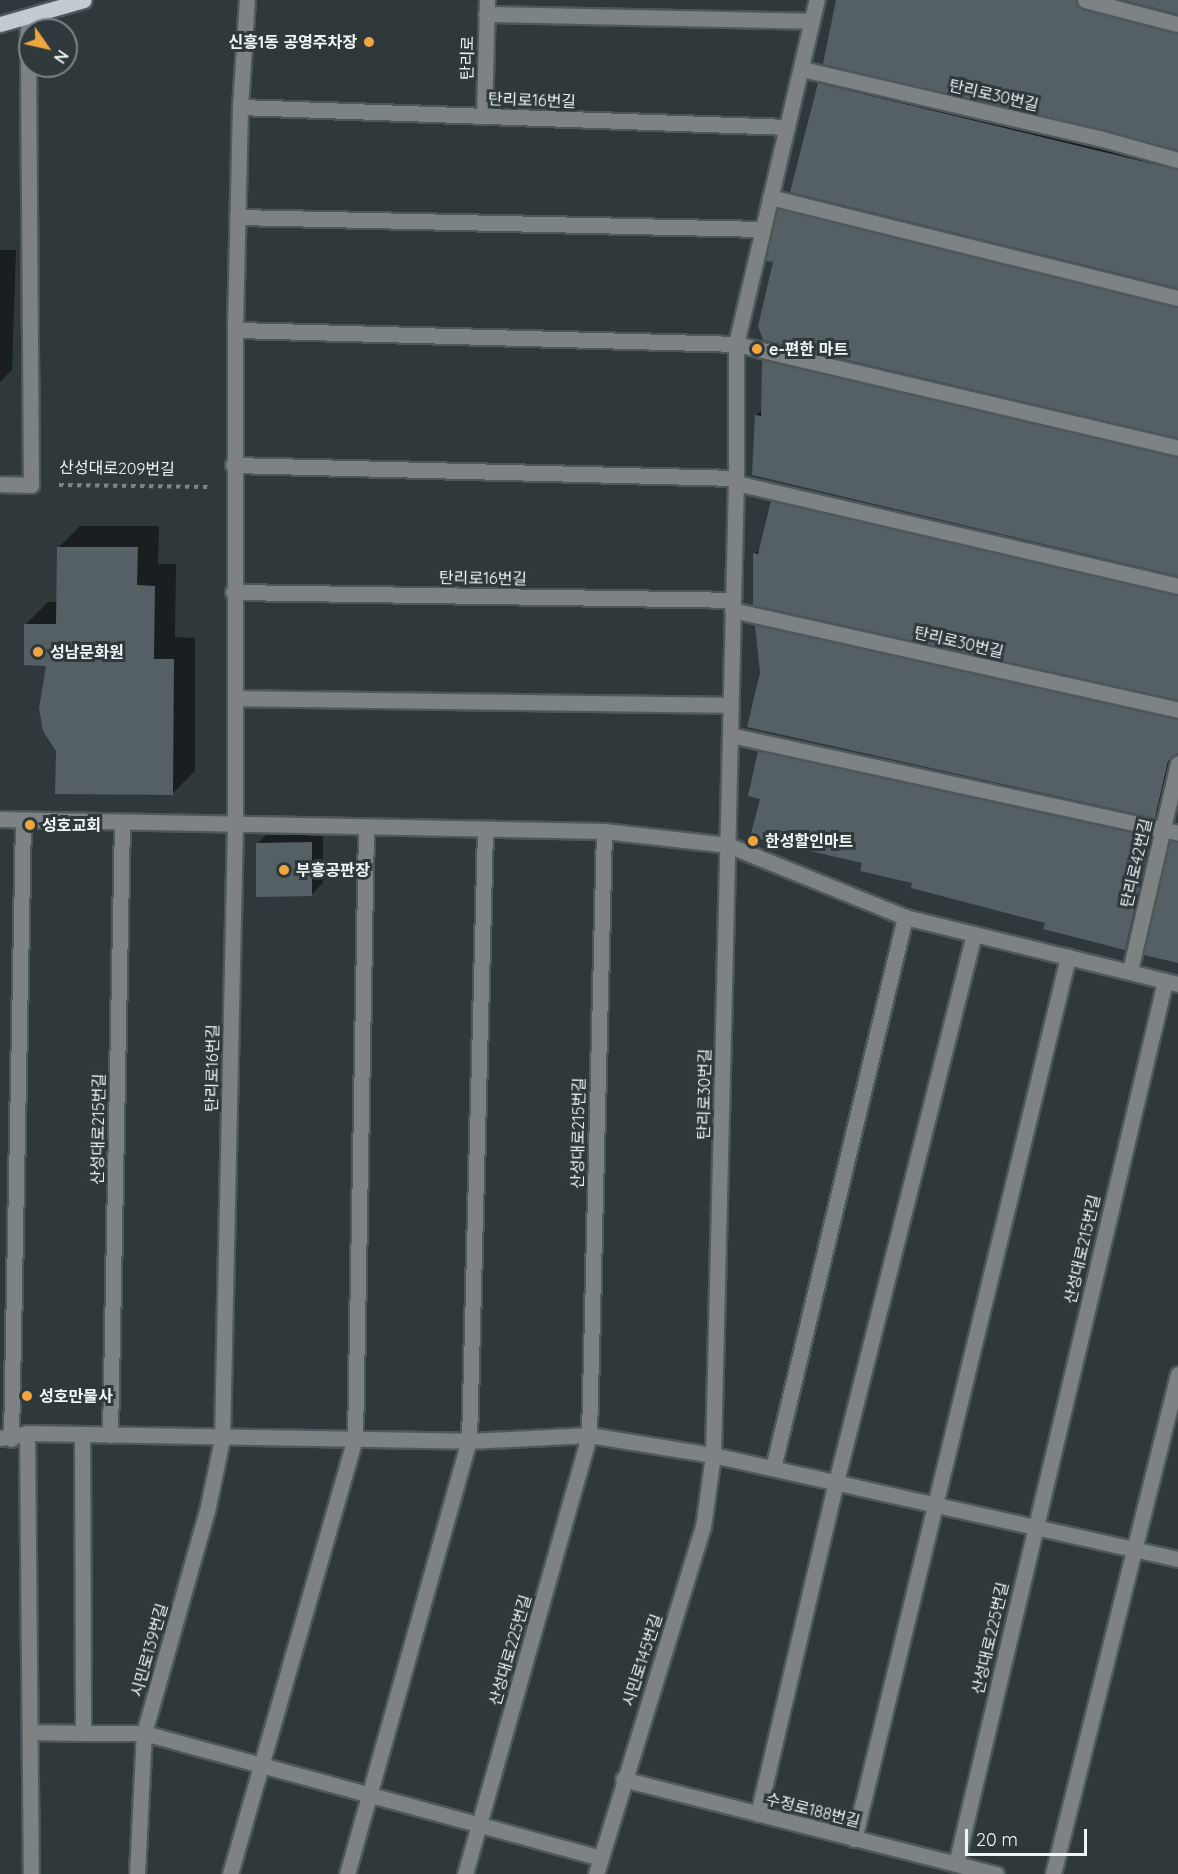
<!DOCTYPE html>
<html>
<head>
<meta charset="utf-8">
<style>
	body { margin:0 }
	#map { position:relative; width:1178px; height:1874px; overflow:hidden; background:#2f393c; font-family:Quicksand,"Noto Sans KR",sans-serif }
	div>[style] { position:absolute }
	.shadow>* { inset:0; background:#0007 }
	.building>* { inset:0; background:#556064 }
	.path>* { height:4px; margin-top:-2px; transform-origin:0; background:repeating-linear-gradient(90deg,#7c8487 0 4.5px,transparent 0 9px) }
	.roads { filter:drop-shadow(2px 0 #4e575a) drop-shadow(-2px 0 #4e575a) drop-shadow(0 2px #4e575a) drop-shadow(0 -2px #4e575a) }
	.minor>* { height:15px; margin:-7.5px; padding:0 7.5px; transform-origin:7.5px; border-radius:7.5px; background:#7d8284 }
	.major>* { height:15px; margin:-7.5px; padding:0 7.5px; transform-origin:7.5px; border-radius:7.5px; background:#c2ccd0 }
	.dots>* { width:16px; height:16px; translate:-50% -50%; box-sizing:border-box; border:3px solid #2f393c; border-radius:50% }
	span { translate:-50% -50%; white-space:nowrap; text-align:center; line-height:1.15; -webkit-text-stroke:6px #2f393c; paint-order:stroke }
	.poi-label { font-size:16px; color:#eff5f7; font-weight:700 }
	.right { translate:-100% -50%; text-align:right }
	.left { translate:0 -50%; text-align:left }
	.street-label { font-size:16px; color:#eff5f7 }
	.north { position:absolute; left:18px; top:18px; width:60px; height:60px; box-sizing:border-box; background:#2f393c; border:2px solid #7c8487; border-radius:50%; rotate:124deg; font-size:16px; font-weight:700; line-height:24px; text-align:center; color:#eff5f7 }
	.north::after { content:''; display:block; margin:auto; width:21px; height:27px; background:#f0a63f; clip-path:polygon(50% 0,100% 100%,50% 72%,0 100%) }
	.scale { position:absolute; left:965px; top:1829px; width:122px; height:27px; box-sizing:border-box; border:3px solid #eff5f7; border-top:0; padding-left:8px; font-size:18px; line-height:21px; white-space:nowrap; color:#eff5f7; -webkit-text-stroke:4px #2f393c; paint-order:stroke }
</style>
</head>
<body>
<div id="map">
	<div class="shadow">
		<div style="clip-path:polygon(839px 0,1092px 0,1178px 22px,1178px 148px)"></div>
		<div style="clip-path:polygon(829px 74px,1178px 159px,1178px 286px,820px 84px)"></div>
		<div style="clip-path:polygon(789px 200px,1178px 297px,1178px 436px,775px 261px,779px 210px)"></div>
		<div style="clip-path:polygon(0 250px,16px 250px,12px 370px,0 382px)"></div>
		<div style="clip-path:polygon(773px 351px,1178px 449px,1178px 574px,756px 415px,763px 409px,764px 361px)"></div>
		<div style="clip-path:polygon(782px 492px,1178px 585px,1178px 696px,754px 603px,755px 554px,762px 547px,772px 502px)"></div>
		<div style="clip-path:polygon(80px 526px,159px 526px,158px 564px,176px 564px,175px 637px,195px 638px,195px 771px,173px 793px,57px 750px,48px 664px,26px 624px,48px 602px,58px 602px,58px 548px)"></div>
		<div style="clip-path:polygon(762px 620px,1178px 713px,1178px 731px,1161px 810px,1155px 816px,761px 673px,756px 626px)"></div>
		<div style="clip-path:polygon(766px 745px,1157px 830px,1131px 942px,1124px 948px,864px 862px,762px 798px,759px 752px)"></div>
		<div style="clip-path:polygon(323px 831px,323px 883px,311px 895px,258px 843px,269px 832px)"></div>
	</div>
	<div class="building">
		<div style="clip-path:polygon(836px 0,1076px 0,1083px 9px,1178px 33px,1178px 150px,823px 64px)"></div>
		<div style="clip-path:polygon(1124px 0,1178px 0,1178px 14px)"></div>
		<div style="clip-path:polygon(818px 83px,1178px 170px,1178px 288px,790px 192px)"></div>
		<div style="clip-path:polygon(778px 209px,1178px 308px,1178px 438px,763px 340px,758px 326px,773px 262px,766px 261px)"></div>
		<div style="clip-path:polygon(762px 360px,1178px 458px,1178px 576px,752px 475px,755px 415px,761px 416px)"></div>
		<div style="clip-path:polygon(771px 501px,1178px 596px,1178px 700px,753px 605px,753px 553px,758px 554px)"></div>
		<div style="clip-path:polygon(57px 547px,138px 547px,137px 585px,155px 586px,154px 659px,174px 659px,173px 795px,55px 794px,56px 751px,43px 731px,39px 708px,46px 666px,24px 665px,24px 624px,56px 624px)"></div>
		<div style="clip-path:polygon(755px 625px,1178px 720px,1178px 753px,1168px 761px,1155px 818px,747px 727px,760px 673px)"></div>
		<div style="clip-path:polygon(758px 751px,1151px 837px,1125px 950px,1043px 929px,1045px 923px,911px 888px,912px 883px,860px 871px,862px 863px,750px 837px,760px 799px,748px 796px)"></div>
		<div style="clip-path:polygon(1170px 841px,1178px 843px,1178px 963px,1144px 955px)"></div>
		<div style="clip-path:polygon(312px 842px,312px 896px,256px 897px,256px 843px)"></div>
	</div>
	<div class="path">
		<div style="left:59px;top:485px;width:149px;rotate:0.8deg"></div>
	</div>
	<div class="roads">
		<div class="minor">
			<div style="left:1085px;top:0;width:96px;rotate:14.5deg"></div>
			<div style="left:486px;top:14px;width:326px;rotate:1.2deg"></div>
			<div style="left:802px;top:69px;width:305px;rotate:13.1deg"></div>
			<div style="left:1099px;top:138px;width:82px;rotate:15.6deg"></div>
			<div style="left:240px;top:107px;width:547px;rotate:2.09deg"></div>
			<div style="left:484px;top:116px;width:116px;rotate:-88.5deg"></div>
			<div style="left:770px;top:197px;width:420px;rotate:13.9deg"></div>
			<div style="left:237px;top:217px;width:525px;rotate:1.31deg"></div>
			<div style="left:237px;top:330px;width:499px;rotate:1.6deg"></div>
			<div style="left:736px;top:344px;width:454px;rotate:13.2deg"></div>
			<div style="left:233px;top:465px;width:503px;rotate:1.48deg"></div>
			<div style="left:736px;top:483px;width:454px;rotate:13.1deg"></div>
			<div style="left:0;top:484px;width:31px;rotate:2deg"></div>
			<div style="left:31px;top:485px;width:468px;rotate:-90.4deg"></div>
			<div style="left:233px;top:592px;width:498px;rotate:0.9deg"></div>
			<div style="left:732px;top:610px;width:457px;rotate:12.6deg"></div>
			<div style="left:235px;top:698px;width:495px;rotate:0.8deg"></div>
			<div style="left:730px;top:735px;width:459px;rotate:12.3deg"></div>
			<div style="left:0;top:819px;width:604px;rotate:1.14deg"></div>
			<div style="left:604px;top:831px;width:125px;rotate:6.4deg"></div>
			<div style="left:728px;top:845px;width:191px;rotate:22.1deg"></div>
			<div style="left:905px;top:917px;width:281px;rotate:13.8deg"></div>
			<div style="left:1130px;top:971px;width:213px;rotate:-77deg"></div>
			<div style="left:27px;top:1433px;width:441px;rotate:89.5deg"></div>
			<div style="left:82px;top:1435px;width:298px;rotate:89.8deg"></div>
			<div style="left:83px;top:1733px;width:61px"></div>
			<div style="left:144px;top:1733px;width:473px;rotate:15.3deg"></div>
			<div style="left:110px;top:1435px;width:613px;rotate:-88.88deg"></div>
			<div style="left:0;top:1438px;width:27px;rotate:-10deg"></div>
			<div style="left:27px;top:1433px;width:442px;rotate:1deg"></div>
			<div style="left:469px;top:1441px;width:120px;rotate:-2.9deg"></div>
			<div style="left:589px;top:1435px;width:126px;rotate:9.2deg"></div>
			<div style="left:713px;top:1455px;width:476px;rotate:12.6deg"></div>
			<div style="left:11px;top:1439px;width:619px;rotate:-88.89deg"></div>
			<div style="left:773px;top:1468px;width:567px;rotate:-76.53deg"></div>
			<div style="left:30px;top:1732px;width:53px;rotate:1.1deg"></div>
			<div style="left:623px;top:1779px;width:385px;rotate:14.3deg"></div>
			<div style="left:758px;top:1814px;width:341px;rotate:-76.8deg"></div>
			<div style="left:836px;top:1482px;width:565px;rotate:-75.87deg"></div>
			<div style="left:854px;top:1839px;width:908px;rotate:-76.36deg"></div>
			<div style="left:956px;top:1864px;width:907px;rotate:-76.68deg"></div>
			<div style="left:137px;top:1874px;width:141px;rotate:-87.2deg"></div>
			<div style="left:144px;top:1733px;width:231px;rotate:-74.2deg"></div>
			<div style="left:207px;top:1511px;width:74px;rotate:-78.2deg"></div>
			<div style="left:222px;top:1439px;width:613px;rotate:-88.79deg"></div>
			<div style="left:235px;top:826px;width:499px;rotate:-90deg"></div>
			<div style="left:235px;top:327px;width:220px;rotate:-88.7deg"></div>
			<div style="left:240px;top:107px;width:107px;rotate:-86.3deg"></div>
			<div style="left:230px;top:1874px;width:453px;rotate:-74deg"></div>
			<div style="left:355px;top:1439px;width:611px;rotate:-88.97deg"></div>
			<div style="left:347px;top:1874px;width:450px;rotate:-74.3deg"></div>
			<div style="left:469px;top:1441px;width:612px;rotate:-88.5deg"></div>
			<div style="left:465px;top:1874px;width:456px;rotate:-74.2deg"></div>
			<div style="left:589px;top:1435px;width:604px;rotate:-88.58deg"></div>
			<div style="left:596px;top:1874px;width:363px;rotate:-72.9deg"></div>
			<div style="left:703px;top:1527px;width:73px;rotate:-82.1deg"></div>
			<div style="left:713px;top:1455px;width:977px;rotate:-88.65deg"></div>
			<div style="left:736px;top:478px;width:134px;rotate:-90deg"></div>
			<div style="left:736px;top:344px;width:353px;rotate:-76.8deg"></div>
			<div style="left:1053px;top:1874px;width:515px;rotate:-75.96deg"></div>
		</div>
		<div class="major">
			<div style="left:0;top:24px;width:87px;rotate:-15.9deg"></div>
		</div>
	</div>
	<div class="dots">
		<div style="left:369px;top:42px;background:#f0a63f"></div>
		<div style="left:757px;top:349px;background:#f0a63f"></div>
		<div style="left:38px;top:652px;background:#f0a63f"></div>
		<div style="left:30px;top:825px;background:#f0a63f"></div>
		<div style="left:753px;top:841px;background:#f0a63f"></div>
		<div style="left:284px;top:870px;background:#f0a63f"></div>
		<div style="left:27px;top:1396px;background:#f0a63f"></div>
	</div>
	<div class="poi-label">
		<span class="right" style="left:357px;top:42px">신흥1동 공영주차장</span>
		<span class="left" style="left:769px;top:349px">e-편한 마트</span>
		<span class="left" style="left:50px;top:652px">성남문화원</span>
		<span class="left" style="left:42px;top:825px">성호교회</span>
		<span class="left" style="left:765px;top:841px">한성할인마트</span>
		<span class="left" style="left:296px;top:870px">부흥공판장</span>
		<span class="left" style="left:39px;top:1396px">성호만물사</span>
	</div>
	<div class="street-label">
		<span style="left:467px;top:58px;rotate:-89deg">탄리로</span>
		<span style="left:994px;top:95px;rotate:13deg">탄리로30번길</span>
		<span style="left:532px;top:100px;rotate:2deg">탄리로16번길</span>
		<span style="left:117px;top:468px;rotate:1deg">산성대로209번길</span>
		<span style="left:483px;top:578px;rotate:1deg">탄리로16번길</span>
		<span style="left:959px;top:642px;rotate:13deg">탄리로30번길</span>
		<span style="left:1136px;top:863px;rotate:-77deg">탄리로42번길</span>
		<span style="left:212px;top:1068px;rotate:-89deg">탄리로16번길</span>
		<span style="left:704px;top:1094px;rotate:-89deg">탄리로30번길</span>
		<span style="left:98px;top:1129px;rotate:-89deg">산성대로215번길</span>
		<span style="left:578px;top:1133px;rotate:-89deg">산성대로215번길</span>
		<span style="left:1082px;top:1249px;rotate:-77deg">산성대로215번길</span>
		<span style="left:990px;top:1638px;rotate:-77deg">산성대로225번길</span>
		<span style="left:149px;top:1650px;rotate:-74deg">시민로139번길</span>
		<span style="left:510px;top:1650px;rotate:-74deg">산성대로225번길</span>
		<span style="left:642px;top:1660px;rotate:-72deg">시민로145번길</span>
		<span style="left:813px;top:1810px;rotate:14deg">수정로188번길</span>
	</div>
	<div class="north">N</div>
	<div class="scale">20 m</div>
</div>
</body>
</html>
